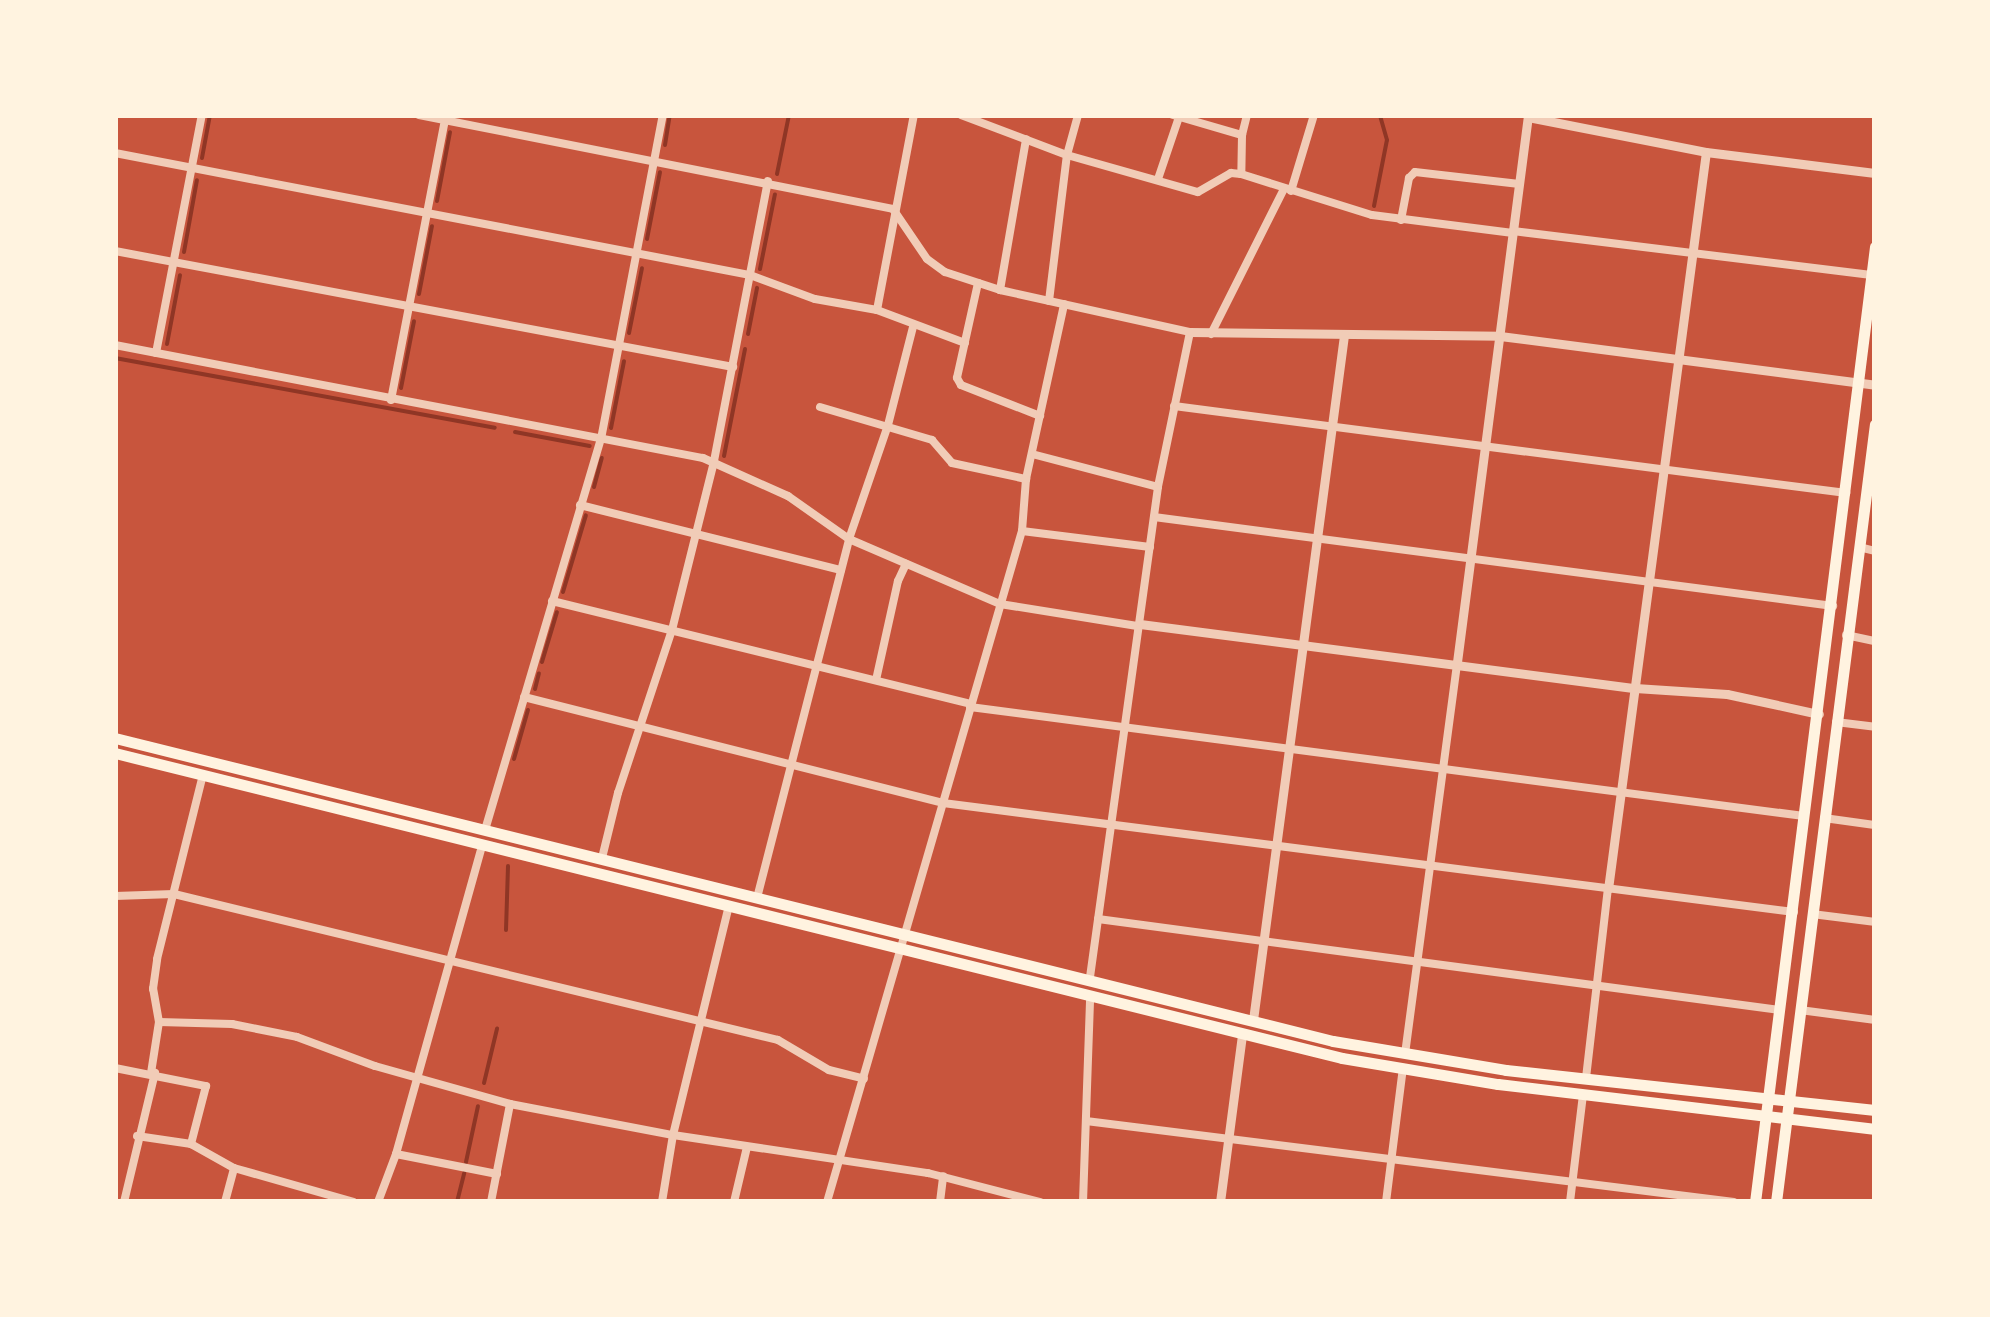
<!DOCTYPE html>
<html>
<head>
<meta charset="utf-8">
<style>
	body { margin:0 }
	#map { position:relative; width:1990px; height:1317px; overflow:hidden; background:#c8553d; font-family:Lato,sans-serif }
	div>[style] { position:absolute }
	.stream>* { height:4px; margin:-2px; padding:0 2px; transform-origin:2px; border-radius:2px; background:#8f3625 }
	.minor>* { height:8px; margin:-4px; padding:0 4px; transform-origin:4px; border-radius:4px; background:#f1ccb7 }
	.tertiary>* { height:9px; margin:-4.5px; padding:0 4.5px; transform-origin:4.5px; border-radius:4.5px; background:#f1ccb7 }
	.primary>* { height:11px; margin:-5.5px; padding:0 5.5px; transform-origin:5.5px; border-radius:5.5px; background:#fff3e0 }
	span { translate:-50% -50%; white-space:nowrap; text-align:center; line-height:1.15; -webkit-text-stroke:10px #fff3e0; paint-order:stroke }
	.frame { position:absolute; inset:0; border:118px solid #fff3e0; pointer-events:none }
</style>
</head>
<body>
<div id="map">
	<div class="stream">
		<div style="left:665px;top:145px;width:30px;rotate:-81deg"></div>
		<div style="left:202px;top:158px;width:44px;rotate:-79.5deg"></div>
		<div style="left:777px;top:174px;width:60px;rotate:-78.5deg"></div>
		<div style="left:437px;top:201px;width:70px;rotate:-79.3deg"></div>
		<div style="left:1374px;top:206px;width:67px;rotate:-78.9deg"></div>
		<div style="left:1387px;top:140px;width:26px;rotate:-106deg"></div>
		<div style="left:647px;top:239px;width:68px;rotate:-79deg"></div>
		<div style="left:184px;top:252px;width:73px;rotate:-79.8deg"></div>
		<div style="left:760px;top:269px;width:76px;rotate:-78.7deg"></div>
		<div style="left:419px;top:294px;width:69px;rotate:-79.2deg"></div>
		<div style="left:629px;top:333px;width:66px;rotate:-78.7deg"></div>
		<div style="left:748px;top:334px;width:47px;rotate:-78.9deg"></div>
		<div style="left:167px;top:344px;width:70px;rotate:-79.3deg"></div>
		<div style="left:115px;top:358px;width:386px;rotate:10.4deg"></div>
		<div style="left:401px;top:388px;width:68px;rotate:-79deg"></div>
		<div style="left:611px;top:428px;width:68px;rotate:-79deg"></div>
		<div style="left:515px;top:432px;width:76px;rotate:10.6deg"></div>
		<div style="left:724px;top:456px;width:109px;rotate:-78.9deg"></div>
		<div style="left:594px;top:487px;width:30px;rotate:-75deg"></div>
		<div style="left:563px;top:592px;width:80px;rotate:-73.4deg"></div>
		<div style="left:542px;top:662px;width:52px;rotate:-73.3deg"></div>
		<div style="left:535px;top:689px;width:16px;rotate:-76deg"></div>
		<div style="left:514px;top:759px;width:51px;rotate:-74.1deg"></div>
		<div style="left:506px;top:930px;width:64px;rotate:-88.2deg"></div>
		<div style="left:484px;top:1083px;width:56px;rotate:-76.5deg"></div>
		<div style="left:466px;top:1162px;width:57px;rotate:-77.9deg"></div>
		<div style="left:457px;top:1202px;width:30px;rotate:-76deg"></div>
	</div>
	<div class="minor">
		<div style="left:419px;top:115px;width:483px;rotate:11.2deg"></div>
		<div style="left:893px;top:209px;width:60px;rotate:55.8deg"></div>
		<div style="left:927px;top:259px;width:22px;rotate:36deg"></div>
		<div style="left:945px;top:272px;width:58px;rotate:18.1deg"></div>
		<div style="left:1000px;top:290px;width:195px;rotate:12.5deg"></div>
		<div style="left:1190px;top:332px;width:158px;rotate:101.7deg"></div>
		<div style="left:1158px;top:487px;width:497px;rotate:97.9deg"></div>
		<div style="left:961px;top:115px;width:113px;rotate:20.7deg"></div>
		<div style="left:1067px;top:155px;width:136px;rotate:15.8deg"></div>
		<div style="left:1198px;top:192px;width:38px;rotate:-30deg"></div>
		<div style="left:1231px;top:173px;width:10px;rotate:6deg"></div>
		<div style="left:1241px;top:174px;width:137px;rotate:17.4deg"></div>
		<div style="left:1372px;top:215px;width:142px;rotate:7.3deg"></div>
		<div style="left:1173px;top:115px;width:72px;rotate:16.2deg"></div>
		<div style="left:1242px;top:135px;width:39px;rotate:91deg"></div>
		<div style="left:1242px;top:135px;width:21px;rotate:-76deg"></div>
		<div style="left:115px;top:153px;width:647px;rotate:10.88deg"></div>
		<div style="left:750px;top:275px;width:69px;rotate:20.3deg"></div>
		<div style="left:815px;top:299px;width:63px;rotate:10.1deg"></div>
		<div style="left:877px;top:310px;width:94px;rotate:20.6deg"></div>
		<div style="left:1158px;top:179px;width:65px;rotate:-71.3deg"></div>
		<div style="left:1291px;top:191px;width:79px;rotate:-73.2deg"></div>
		<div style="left:1401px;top:220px;width:43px;rotate:-79.2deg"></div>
		<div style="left:1409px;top:178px;width:8px;rotate:-45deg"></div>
		<div style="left:1415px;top:172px;width:105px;rotate:6.6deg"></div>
		<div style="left:1513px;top:231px;width:361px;rotate:7deg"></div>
		<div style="left:115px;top:251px;width:629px;rotate:10.63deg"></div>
		<div style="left:978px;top:283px;width:97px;rotate:102.5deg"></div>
		<div style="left:957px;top:378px;width:8px;rotate:60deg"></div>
		<div style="left:961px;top:385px;width:85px;rotate:21.4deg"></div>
		<div style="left:1000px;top:290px;width:153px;rotate:-80.2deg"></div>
		<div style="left:1049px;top:301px;width:147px;rotate:-83deg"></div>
		<div style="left:1067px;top:155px;width:41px;rotate:-74.6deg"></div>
		<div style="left:877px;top:310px;width:198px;rotate:-79.3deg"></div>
		<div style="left:1211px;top:334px;width:162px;rotate:-63.3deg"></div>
		<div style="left:115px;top:345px;width:599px;rotate:10.88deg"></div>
		<div style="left:703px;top:458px;width:93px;rotate:24.1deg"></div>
		<div style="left:788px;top:496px;width:75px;rotate:35.2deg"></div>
		<div style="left:849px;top:539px;width:164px;rotate:23.3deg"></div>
		<div style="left:1000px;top:604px;width:139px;rotate:9.1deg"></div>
		<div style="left:156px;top:353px;width:242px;rotate:-79.1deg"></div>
		<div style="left:391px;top:400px;width:286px;rotate:-79.1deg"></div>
		<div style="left:1174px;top:406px;width:678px;rotate:7.38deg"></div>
		<div style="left:820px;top:407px;width:117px;rotate:16.4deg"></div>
		<div style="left:932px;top:440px;width:30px;rotate:49deg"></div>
		<div style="left:952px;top:463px;width:76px;rotate:12.2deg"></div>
		<div style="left:1032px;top:454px;width:130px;rotate:14.7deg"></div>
		<div style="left:580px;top:505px;width:269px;rotate:14deg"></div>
		<div style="left:1154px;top:517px;width:685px;rotate:7.47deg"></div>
		<div style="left:1022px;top:531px;width:129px;rotate:7.1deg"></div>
		<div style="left:1859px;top:547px;width:16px;rotate:14deg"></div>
		<div style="left:552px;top:601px;width:431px;rotate:13.8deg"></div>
		<div style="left:1846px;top:635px;width:30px;rotate:12deg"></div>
		<div style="left:876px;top:680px;width:101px;rotate:-77.5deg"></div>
		<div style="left:898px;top:581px;width:19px;rotate:-65deg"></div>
		<div style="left:524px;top:697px;width:432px;rotate:14.2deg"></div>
		<div style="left:943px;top:803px;width:858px;rotate:7.3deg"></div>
		<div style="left:970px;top:707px;width:841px;rotate:7.45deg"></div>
		<div style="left:1836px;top:722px;width:39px;rotate:7deg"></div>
		<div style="left:1824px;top:818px;width:51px;rotate:7.8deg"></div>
		<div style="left:485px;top:830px;width:408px;rotate:-73.5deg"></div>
		<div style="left:601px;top:439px;width:330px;rotate:-79.2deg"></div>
		<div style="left:602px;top:858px;width:67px;rotate:-76.2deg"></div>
		<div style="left:618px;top:793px;width:172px;rotate:-71.7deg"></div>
		<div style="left:672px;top:630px;width:174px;rotate:-76deg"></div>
		<div style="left:714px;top:461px;width:285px;rotate:-79.1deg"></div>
		<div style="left:115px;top:896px;width:59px;rotate:-1.9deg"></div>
		<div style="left:174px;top:894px;width:621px;rotate:13.59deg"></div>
		<div style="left:778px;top:1040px;width:59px;rotate:30.5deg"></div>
		<div style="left:829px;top:1070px;width:36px;rotate:14deg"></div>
		<div style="left:757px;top:898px;width:371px;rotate:-75.6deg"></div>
		<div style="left:849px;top:539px;width:120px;rotate:-71.1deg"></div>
		<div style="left:888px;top:425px;width:101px;rotate:-75.7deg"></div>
		<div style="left:1812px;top:914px;width:64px;rotate:7.2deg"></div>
		<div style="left:1098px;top:919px;width:688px;rotate:7.6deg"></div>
		<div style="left:1800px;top:1010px;width:76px;rotate:7.6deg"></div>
		<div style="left:159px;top:1022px;width:73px;rotate:1.6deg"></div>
		<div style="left:232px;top:1024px;width:66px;rotate:11.3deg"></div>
		<div style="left:297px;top:1037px;width:83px;rotate:20.4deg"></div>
		<div style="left:375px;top:1066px;width:140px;rotate:15.7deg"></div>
		<div style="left:510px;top:1104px;width:166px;rotate:10.8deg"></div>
		<div style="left:673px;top:1135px;width:258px;rotate:8.5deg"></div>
		<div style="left:928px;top:1173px;width:116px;rotate:14.5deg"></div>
		<div style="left:1405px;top:1054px;width:395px;rotate:-82.4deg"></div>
		<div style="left:115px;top:1068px;width:93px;rotate:11.2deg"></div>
		<div style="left:206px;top:1086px;width:60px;rotate:104.5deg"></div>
		<div style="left:191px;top:1144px;width:49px;rotate:29.2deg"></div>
		<div style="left:234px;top:1168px;width:124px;rotate:15.9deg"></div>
		<div style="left:151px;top:1073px;width:52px;rotate:-81.1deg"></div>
		<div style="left:159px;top:1022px;width:34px;rotate:-100deg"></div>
		<div style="left:153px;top:989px;width:30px;rotate:-82deg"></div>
		<div style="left:157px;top:959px;width:190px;rotate:-76deg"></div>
		<div style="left:1586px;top:1078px;width:190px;rotate:-83.4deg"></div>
		<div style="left:1086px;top:1121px;width:653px;rotate:7.13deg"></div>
		<div style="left:137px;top:1136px;width:55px;rotate:8.4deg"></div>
		<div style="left:396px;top:1154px;width:103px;rotate:11.2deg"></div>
		<div style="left:124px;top:1202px;width:133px;rotate:-76.5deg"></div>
		<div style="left:225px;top:1202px;width:35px;rotate:-75deg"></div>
		<div style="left:378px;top:1202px;width:51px;rotate:-69.4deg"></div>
		<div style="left:396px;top:1154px;width:321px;rotate:-74.4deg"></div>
		<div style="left:491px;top:1202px;width:100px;rotate:-79deg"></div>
		<div style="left:662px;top:1202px;width:68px;rotate:-80.7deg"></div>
		<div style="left:673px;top:1135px;width:236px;rotate:-76.3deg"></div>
		<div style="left:734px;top:1202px;width:57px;rotate:-76.7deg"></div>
		<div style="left:827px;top:1202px;width:699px;rotate:-73.8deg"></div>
		<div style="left:1022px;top:531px;width:52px;rotate:-85.6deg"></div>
		<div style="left:1026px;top:479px;width:179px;rotate:-77.7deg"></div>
		<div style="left:940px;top:1202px;width:26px;rotate:-83deg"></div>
		<div style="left:1083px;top:1202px;width:205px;rotate:-88deg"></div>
		<div style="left:1386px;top:1202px;width:135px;rotate:-82.8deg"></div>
		<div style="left:1570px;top:1202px;width:108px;rotate:-83.1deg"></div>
	</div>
	<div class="tertiary">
		<div style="left:1528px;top:117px;width:181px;rotate:11.1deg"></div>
		<div style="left:1706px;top:152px;width:170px;rotate:7.1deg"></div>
		<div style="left:1190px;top:332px;width:310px;rotate:0.7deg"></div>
		<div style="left:1500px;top:336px;width:378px;rotate:7.4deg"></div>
		<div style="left:1140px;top:624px;width:499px;rotate:7.4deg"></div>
		<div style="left:1635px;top:688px;width:92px;rotate:3.7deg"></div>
		<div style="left:1727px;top:694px;width:94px;rotate:12.3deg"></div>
		<div style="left:1457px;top:662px;width:552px;rotate:-82.6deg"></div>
		<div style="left:1608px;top:889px;width:743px;rotate:-82.43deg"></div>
		<div style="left:1253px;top:1020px;width:691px;rotate:-82.43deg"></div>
		<div style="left:1220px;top:1202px;width:169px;rotate:-82.5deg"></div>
	</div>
	<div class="primary">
		<div style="left:115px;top:738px;width:1255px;rotate:13.97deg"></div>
		<div style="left:1333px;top:1041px;width:175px;rotate:9.5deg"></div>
		<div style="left:1506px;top:1070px;width:371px;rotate:6.2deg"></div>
		<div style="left:115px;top:753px;width:1264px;rotate:13.96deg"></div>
		<div style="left:1342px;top:1058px;width:158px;rotate:9.5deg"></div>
		<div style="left:1498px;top:1084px;width:380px;rotate:6.8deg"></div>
		<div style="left:1755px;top:1202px;width:963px;rotate:-82.84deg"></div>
		<div style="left:1776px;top:1202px;width:784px;rotate:-82.75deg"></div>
	</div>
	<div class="frame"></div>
</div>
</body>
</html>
